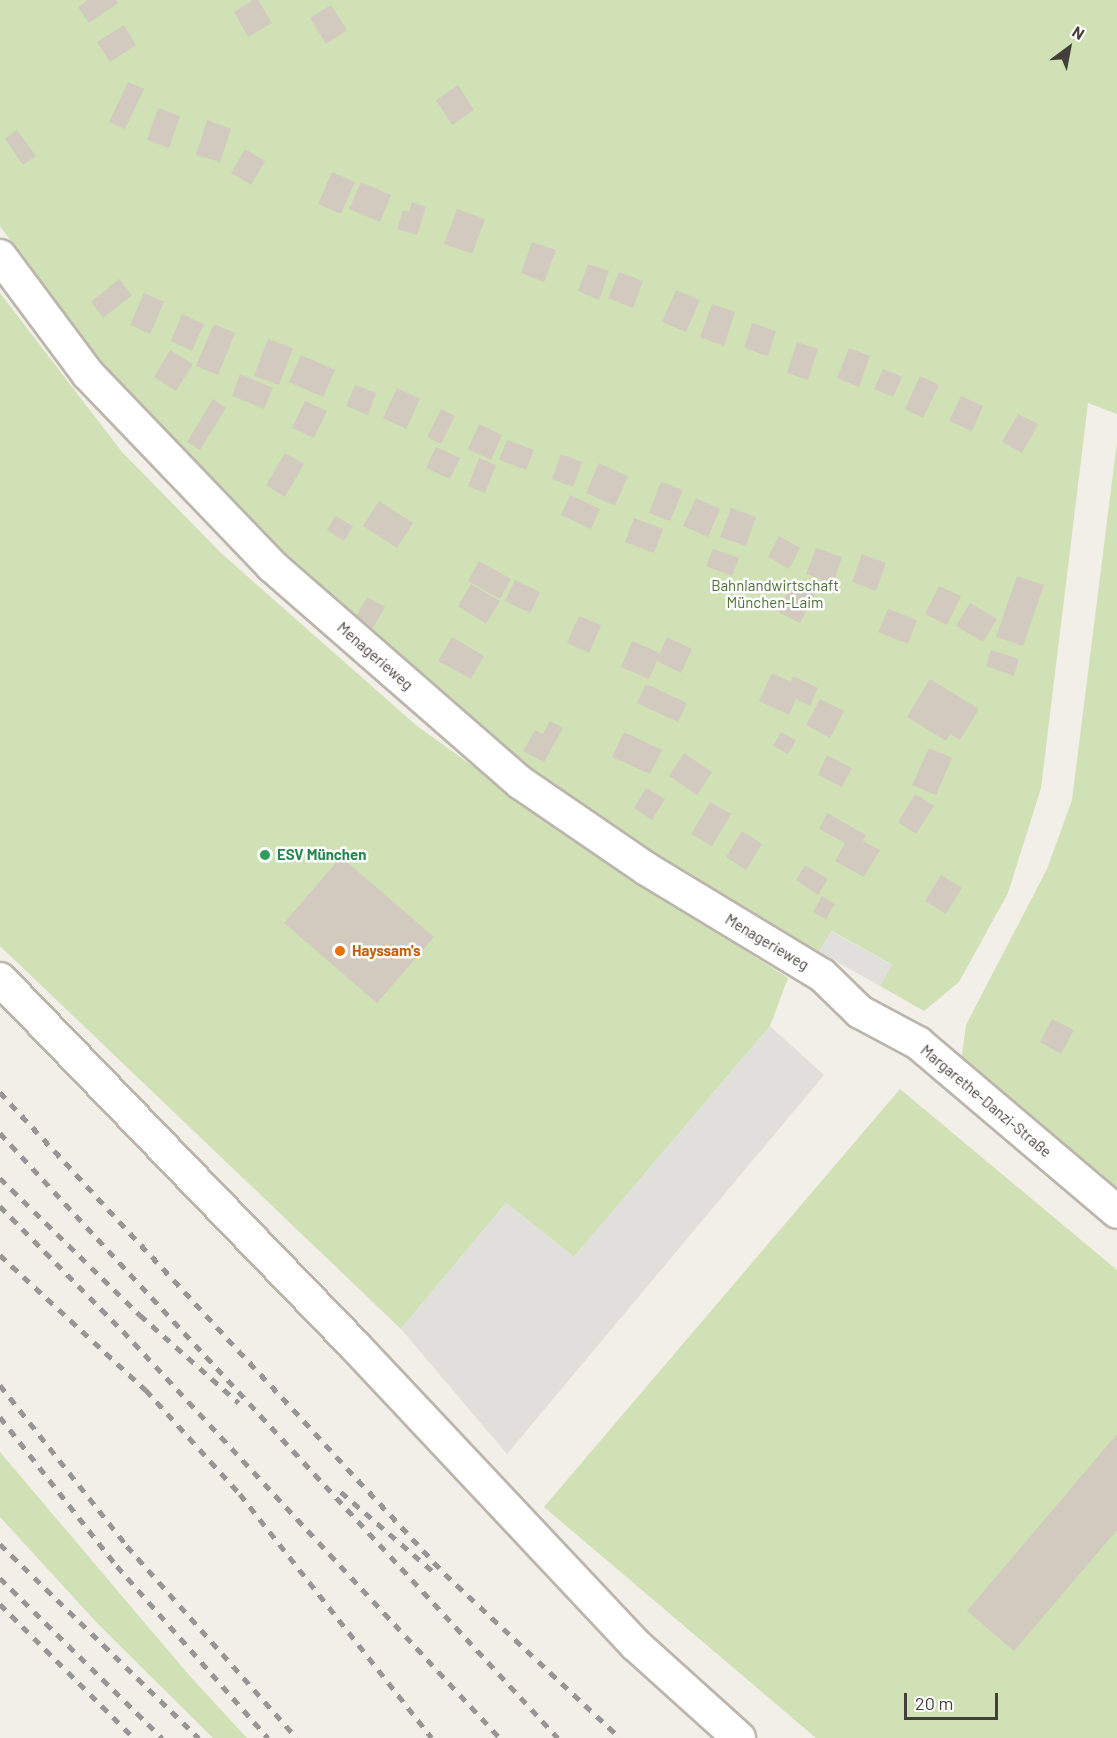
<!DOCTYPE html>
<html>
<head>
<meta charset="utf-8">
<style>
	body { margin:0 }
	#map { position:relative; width:1117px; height:1738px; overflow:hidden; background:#f2eee8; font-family:Barlow,sans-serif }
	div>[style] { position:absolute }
	.green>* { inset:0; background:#d0e1b6 }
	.parking>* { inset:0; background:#e1dfdc }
	.building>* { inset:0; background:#d2cabf }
	.roads { filter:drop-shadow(2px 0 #bcb5ac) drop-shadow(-2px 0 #bcb5ac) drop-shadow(0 2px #bcb5ac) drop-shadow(0 -2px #bcb5ac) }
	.minor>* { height:32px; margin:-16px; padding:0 16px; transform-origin:16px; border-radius:16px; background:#fff }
	.rail>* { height:4.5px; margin-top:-2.25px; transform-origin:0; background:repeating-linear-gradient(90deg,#969696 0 8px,transparent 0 16px) }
	.dots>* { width:16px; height:16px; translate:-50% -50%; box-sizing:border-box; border:3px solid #fff; border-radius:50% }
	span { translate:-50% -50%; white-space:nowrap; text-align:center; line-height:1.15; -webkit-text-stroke:5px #fff; paint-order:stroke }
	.park-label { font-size:15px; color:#4c6f32 }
	.street-label { font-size:15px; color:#443f38 }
	.leisure-label { font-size:15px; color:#27864d; font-weight:700 }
	.left { translate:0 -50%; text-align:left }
	.food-label { font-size:15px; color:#c56008; font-weight:700 }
	.north { position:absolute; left:1039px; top:18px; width:60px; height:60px; -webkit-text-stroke:4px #fff; paint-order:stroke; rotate:32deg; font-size:16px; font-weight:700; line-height:24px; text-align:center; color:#443f38 }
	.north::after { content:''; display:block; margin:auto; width:21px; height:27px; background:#443f38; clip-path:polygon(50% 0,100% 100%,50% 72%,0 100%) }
	.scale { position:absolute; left:904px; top:1693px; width:94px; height:27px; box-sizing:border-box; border:3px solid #443f38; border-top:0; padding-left:8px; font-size:18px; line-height:21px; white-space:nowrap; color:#443f38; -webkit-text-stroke:4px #fff; paint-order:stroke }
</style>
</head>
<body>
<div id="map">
	<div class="green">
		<div style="clip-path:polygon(0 0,1117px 0,1117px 414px,1088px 403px,1041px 788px,1008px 893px,959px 982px,924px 1011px,880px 986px,891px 964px,832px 931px,819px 952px,656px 858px,547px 789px,290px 559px,135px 410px,0 226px)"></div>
		<div style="clip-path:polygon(0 293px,122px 452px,221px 553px,417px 726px,602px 859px,788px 978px,770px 1026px,574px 1257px,506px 1203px,401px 1329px,0 946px)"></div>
		<div style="clip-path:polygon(1117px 442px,1117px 1194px,961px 1062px,966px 1025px,1047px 869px,1072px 800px)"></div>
		<div style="clip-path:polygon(900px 1089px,1117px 1270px,1117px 1738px,816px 1738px,544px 1507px)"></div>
		<div style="clip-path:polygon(0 1452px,188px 1674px,247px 1738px,213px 1738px,98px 1624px,0 1517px)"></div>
	</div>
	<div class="parking">
		<div style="clip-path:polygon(831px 931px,892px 965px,880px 986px,819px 952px)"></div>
		<div style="clip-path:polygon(770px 1026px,824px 1075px,507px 1454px,401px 1329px,506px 1203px,574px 1257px)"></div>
	</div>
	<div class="building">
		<div style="clip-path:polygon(88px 0,116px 0,118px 3px,89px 23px,78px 7px)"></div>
		<div style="clip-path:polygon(253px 0,258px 0,272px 23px,248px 37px,234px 12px)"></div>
		<div style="clip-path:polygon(331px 5px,347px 30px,326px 44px,310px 18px)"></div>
		<div style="clip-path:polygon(124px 25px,136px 45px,110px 62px,97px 42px)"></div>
		<div style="clip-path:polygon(128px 82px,144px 89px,125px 129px,109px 122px)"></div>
		<div style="clip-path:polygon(458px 85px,474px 110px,452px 125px,436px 100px)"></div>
		<div style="clip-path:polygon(158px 108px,180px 116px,169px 148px,147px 140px)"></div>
		<div style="clip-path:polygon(207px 120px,231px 129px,220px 162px,196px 155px)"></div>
		<div style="clip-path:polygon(17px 130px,36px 156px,23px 165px,5px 139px)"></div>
		<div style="clip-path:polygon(245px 149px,265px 161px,251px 185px,231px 173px)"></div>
		<div style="clip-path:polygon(332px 172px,355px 182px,341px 214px,318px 204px)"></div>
		<div style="clip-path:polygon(361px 182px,391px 195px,380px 222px,349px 209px)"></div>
		<div style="clip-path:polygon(412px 202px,426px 207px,417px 235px,397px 229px,403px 210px,409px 212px)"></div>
		<div style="clip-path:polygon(457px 209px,485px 219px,472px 254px,444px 244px)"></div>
		<div style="clip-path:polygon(532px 242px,556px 250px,544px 282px,521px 273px)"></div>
		<div style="clip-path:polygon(588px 264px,609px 271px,599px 300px,578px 291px)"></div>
		<div style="clip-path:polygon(619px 272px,643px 281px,633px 308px,608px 298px)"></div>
		<div style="clip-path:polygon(119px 279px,132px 295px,103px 318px,91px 302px)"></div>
		<div style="clip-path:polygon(676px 290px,700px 300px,686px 332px,662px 322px)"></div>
		<div style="clip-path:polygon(144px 293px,164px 302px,150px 334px,130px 325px)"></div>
		<div style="clip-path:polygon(712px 304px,735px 312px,724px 346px,700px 337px)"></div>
		<div style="clip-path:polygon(182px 314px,204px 324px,192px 351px,171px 341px)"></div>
		<div style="clip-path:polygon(752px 323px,776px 331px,768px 356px,744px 348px)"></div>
		<div style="clip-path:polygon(214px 324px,235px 333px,218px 375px,196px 366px)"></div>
		<div style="clip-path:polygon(268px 339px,293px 348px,279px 385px,254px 376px)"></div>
		<div style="clip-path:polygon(797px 342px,818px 349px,808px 380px,787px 373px)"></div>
		<div style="clip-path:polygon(849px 348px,870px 356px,859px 387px,837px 378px)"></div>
		<div style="clip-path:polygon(170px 350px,193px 364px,176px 391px,154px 377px)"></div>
		<div style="clip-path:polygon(301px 355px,335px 370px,323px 397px,289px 382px)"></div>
		<div style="clip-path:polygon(883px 369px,902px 377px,893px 397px,874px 389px)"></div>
		<div style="clip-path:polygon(240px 374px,273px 388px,264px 409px,232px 396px)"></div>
		<div style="clip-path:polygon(920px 376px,939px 385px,923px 418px,905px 409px)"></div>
		<div style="clip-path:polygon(355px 385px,376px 393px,368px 415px,346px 406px)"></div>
		<div style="clip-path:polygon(397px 388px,420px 399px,406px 429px,383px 418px)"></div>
		<div style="clip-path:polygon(961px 396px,983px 406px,972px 431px,949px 421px)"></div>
		<div style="clip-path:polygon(213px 399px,226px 408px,200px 450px,187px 442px)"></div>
		<div style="clip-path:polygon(305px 401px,327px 411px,314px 438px,292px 428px)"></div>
		<div style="clip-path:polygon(441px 409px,455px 416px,441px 444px,427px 437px)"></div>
		<div style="clip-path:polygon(1018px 414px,1038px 424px,1022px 453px,1002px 442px)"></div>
		<div style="clip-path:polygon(479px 424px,502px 435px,491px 460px,468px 449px)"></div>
		<div style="clip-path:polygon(507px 440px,534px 450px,526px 470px,499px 460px)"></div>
		<div style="clip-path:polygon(436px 447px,460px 458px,450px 479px,426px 468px)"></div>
		<div style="clip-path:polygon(285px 453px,304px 464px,285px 497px,266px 485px)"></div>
		<div style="clip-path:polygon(561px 454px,582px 462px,573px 487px,552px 479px)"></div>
		<div style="clip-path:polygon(479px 458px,496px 465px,485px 493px,468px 486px)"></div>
		<div style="clip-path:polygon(599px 463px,628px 476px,615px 506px,586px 493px)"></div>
		<div style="clip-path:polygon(661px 482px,683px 490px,670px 521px,649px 513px)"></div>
		<div style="clip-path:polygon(570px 495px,600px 509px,591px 529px,561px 515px)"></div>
		<div style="clip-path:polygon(696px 498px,720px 509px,708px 537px,683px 526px)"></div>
		<div style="clip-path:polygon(379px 501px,413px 523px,397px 548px,363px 526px)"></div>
		<div style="clip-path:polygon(731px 508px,756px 517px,746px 546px,720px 537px)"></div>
		<div style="clip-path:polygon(335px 516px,353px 526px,344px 541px,327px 530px)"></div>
		<div style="clip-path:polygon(634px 518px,663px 529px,654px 553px,625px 542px)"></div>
		<div style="clip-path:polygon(779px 536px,800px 548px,789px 569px,768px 557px)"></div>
		<div style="clip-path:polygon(816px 548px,842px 557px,833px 584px,806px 574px)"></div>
		<div style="clip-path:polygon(713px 549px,739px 558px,732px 576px,706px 566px)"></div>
		<div style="clip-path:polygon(862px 554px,886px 563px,876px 591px,852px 582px)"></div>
		<div style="clip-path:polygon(479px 561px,511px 579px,500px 599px,468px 581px)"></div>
		<div style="clip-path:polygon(1017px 576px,1044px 585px,1023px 646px,996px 637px)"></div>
		<div style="clip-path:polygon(515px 580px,540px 592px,530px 613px,505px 601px)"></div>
		<div style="clip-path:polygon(794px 580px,817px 591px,800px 623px,778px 612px)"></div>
		<div style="clip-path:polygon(471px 584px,500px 601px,486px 624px,458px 606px)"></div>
		<div style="clip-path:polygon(939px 586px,961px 596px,947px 625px,925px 614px)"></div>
		<div style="clip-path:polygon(367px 597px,385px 607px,372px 630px,354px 620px)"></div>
		<div style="clip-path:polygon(970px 603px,997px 619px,983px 642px,956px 626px)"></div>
		<div style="clip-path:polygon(888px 609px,917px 620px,908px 644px,878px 632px)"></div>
		<div style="clip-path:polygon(579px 616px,601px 625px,589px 653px,567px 643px)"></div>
		<div style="clip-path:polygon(452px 637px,484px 656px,471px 679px,438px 661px)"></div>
		<div style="clip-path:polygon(667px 637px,692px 649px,681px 673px,657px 661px,649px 679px,621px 667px,632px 641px,660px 653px)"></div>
		<div style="clip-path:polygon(991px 650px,1019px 659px,1014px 676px,986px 666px)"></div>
		<div style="clip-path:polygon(772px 673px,791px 682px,793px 676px,818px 688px,810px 706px,796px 699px,789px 715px,759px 701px)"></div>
		<div style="clip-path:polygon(930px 679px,979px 709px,960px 740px,950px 734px,946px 741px,907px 717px)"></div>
		<div style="clip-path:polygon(646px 684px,687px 703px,678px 722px,637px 703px)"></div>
		<div style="clip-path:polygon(820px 699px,844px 711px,830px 738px,806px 725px)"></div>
		<div style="clip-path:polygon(550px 721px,563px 728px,544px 762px,523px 751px,535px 730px,543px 734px)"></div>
		<div style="clip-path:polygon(624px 732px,662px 750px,650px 774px,612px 757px)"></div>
		<div style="clip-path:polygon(781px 732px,796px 740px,788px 754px,773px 746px)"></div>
		<div style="clip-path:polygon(929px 748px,952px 758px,936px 795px,912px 785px)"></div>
		<div style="clip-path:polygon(684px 753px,712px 772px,697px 795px,669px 776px)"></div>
		<div style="clip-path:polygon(827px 755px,852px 768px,842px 787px,818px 775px)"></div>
		<div style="clip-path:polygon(646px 788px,665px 799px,652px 820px,634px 808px)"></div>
		<div style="clip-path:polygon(915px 794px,934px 806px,916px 834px,898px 822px)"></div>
		<div style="clip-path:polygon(710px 802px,731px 814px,712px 846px,691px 834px)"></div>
		<div style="clip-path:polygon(827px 813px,866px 835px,863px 841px,880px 850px,864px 877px,835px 861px,845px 843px,819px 829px)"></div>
		<div style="clip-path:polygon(742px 831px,762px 844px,746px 870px,726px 857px)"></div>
		<div style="clip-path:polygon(341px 857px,434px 937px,377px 1003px,284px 923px)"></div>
		<div style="clip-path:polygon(805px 865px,828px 879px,818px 895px,796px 880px)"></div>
		<div style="clip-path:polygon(941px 875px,962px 888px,946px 914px,925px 901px)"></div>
		<div style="clip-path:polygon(822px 896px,835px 904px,826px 919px,813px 912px)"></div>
		<div style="clip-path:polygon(1052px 1019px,1074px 1030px,1061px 1054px,1040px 1042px)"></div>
		<div style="clip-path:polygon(1117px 1434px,1117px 1530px,1014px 1651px,967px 1611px)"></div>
	</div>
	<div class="roads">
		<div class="minor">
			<div style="left:0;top:256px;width:147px;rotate:53.3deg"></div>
			<div style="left:88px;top:374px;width:266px;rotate:46.2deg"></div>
			<div style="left:272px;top:566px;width:330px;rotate:41.1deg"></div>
			<div style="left:521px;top:783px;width:150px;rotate:34.4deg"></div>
			<div style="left:645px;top:868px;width:207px;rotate:31.2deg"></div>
			<div style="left:822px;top:975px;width:53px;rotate:44.2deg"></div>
			<div style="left:860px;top:1012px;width:66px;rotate:28.1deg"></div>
			<div style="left:918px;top:1043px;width:261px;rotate:40.3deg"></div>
			<div style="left:0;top:979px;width:511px;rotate:45.95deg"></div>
			<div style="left:355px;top:1346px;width:410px;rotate:46.8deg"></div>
			<div style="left:636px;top:1645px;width:139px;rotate:42.1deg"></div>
		</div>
	</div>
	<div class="rail">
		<div style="left:0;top:1092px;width:656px;rotate:47.29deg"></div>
		<div style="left:445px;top:1574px;width:240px;rotate:43.1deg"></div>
		<div style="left:0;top:1133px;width:823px;rotate:47.31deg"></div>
		<div style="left:0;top:1178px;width:196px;rotate:44.4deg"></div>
		<div style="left:140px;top:1315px;width:132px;rotate:41.6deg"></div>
		<div style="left:0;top:1206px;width:175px;rotate:45.5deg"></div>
		<div style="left:123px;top:1331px;width:555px;rotate:47.19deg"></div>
		<div style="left:0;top:1255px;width:199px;rotate:42.8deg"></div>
		<div style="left:146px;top:1390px;width:140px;rotate:47.9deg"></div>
		<div style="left:240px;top:1494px;width:310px;rotate:51.8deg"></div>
		<div style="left:0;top:1385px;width:205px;rotate:51.7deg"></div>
		<div style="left:127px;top:1546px;width:256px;rotate:48.5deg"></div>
		<div style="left:0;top:1417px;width:189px;rotate:51.9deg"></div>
		<div style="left:117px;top:1566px;width:229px;rotate:48.7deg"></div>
		<div style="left:341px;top:1492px;width:125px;rotate:40.8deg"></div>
		<div style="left:0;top:1544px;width:278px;rotate:44.3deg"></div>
		<div style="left:0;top:1578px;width:228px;rotate:44.6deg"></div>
		<div style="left:0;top:1604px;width:190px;rotate:45deg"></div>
	</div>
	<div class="dots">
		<div style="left:265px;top:855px;background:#2e9e5b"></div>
		<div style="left:340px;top:951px;background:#e8710a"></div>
	</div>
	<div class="park-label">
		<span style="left:775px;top:594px">Bahnlandwirtschaft<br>München-Laim</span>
	</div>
	<div class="street-label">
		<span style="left:375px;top:656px;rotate:41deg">Menagerieweg</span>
		<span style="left:767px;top:942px;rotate:31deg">Menagerieweg</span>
		<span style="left:986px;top:1101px;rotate:40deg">Margarethe-Danzi-Straße</span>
	</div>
	<div class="leisure-label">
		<span class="left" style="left:277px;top:855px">ESV München</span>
	</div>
	<div class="food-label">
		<span class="left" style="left:352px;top:951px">Hayssam's</span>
	</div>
	<div class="north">N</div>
	<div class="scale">20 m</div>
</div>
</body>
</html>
